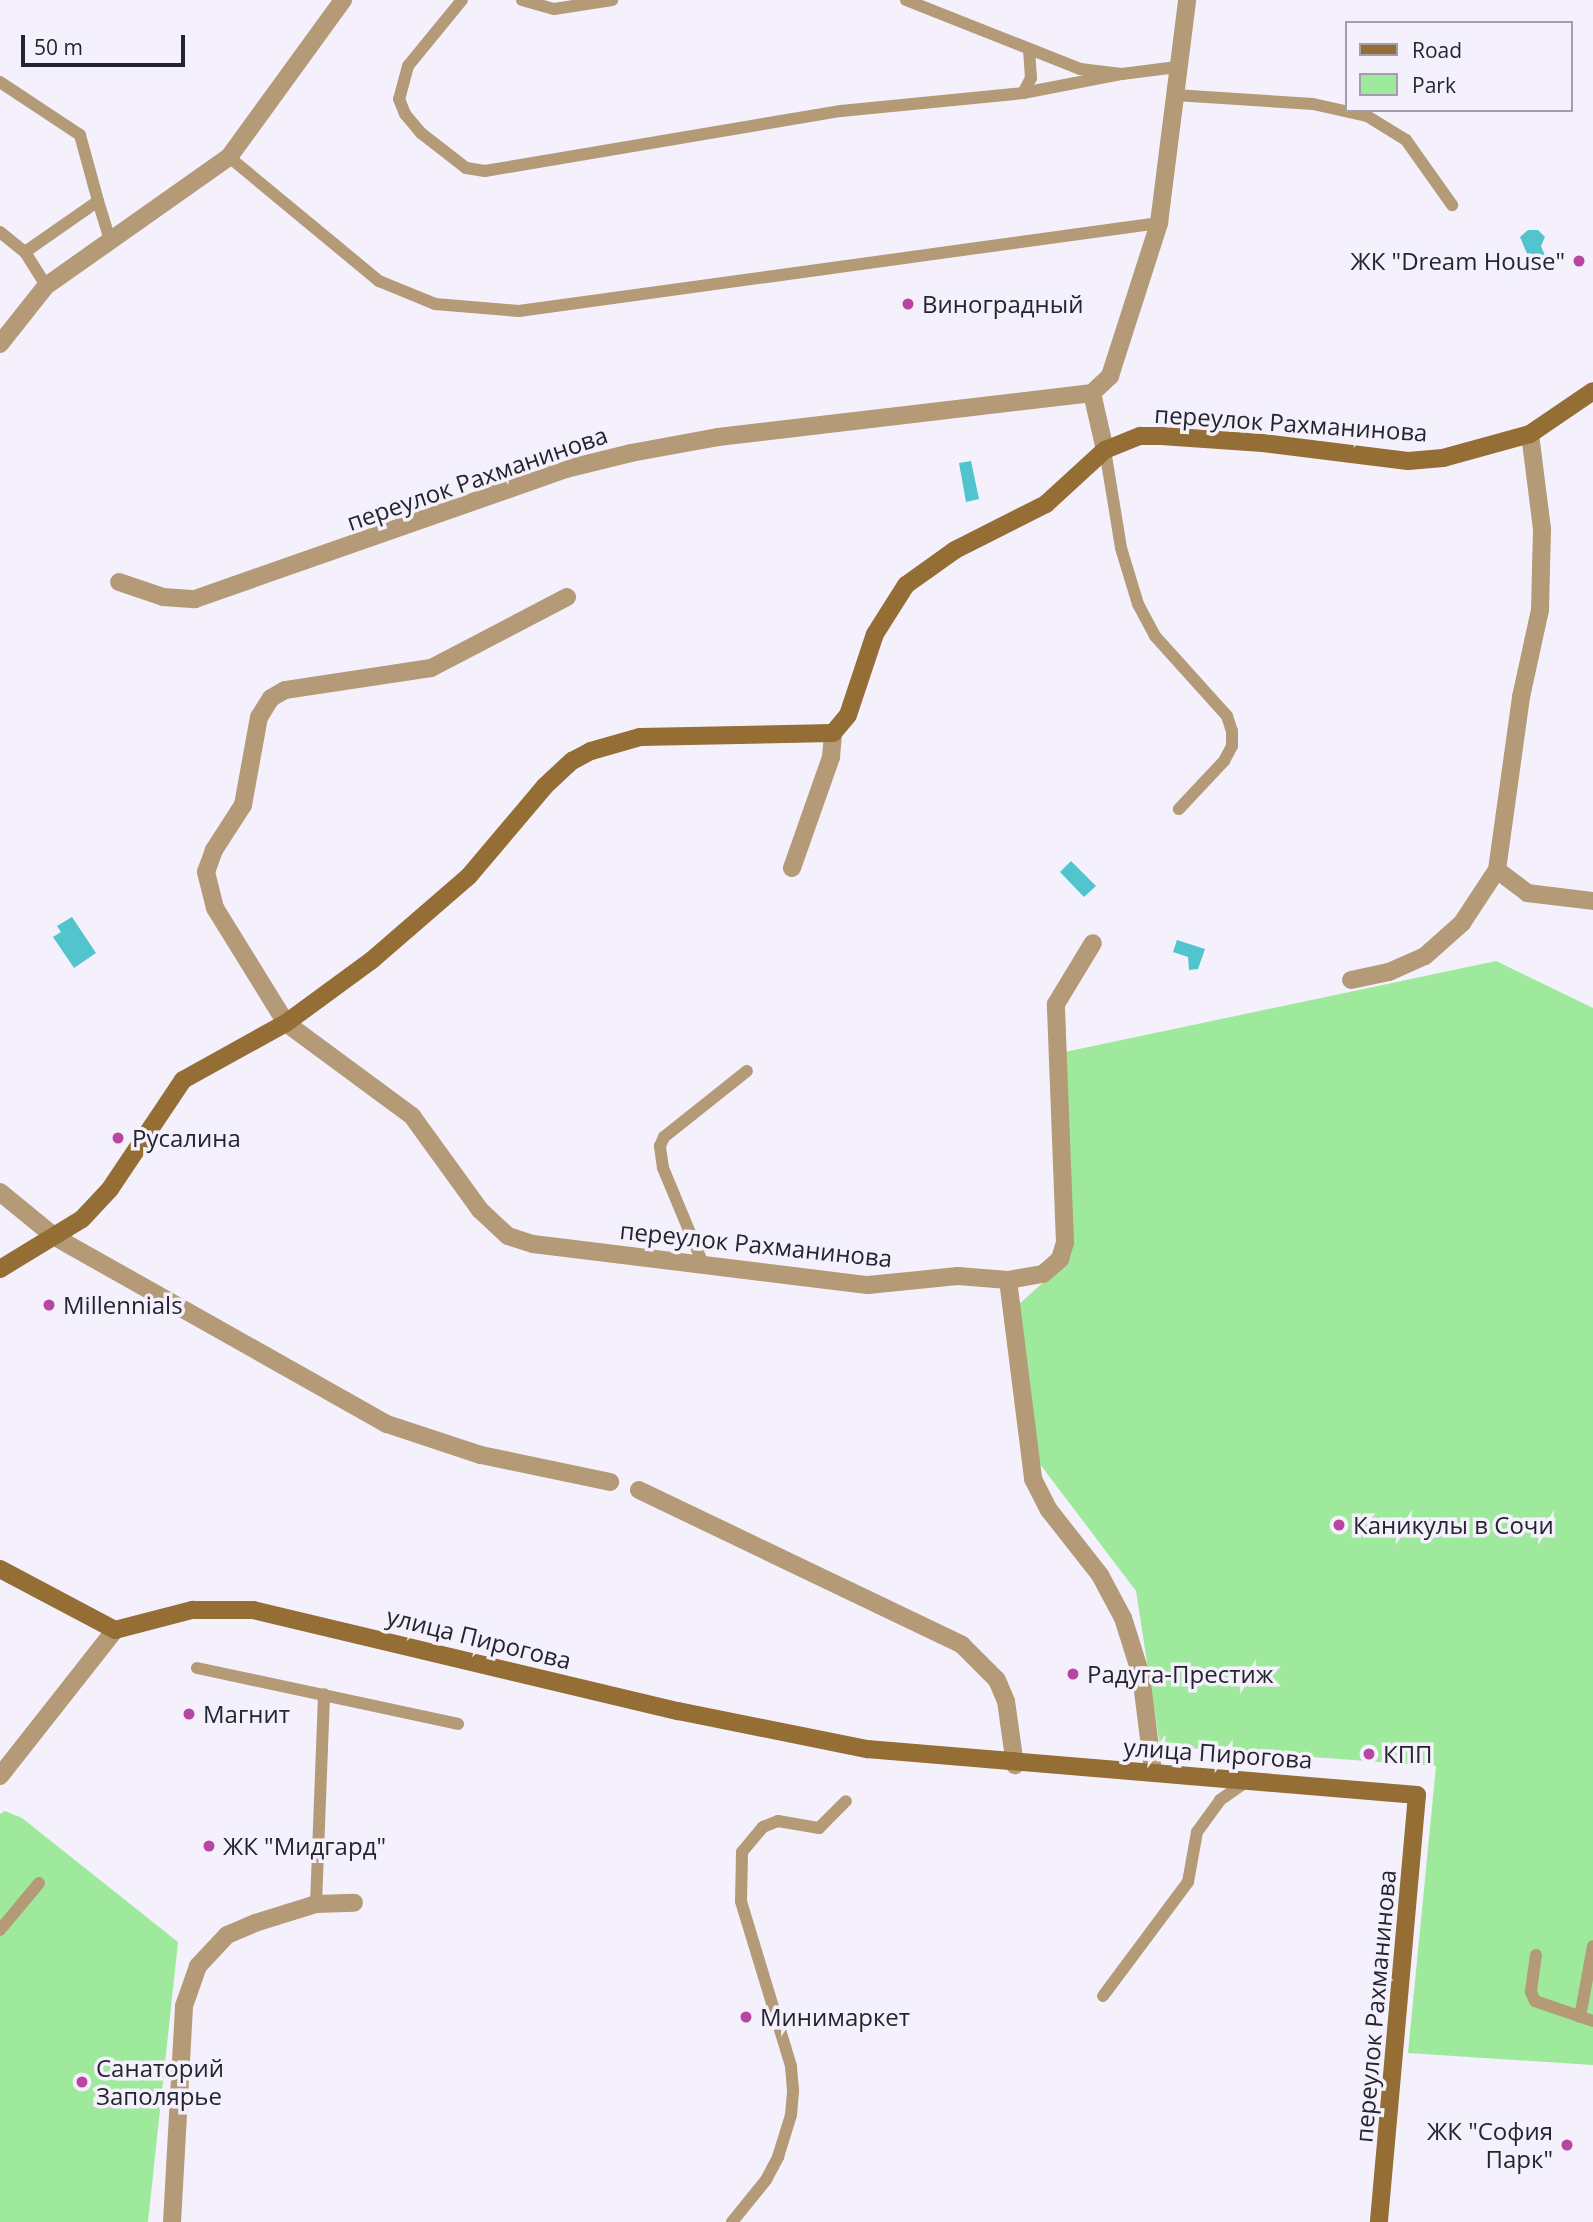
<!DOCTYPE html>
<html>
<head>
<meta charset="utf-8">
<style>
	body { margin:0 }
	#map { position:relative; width:1593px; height:2222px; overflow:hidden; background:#f4f1fd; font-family:"Open Sans",sans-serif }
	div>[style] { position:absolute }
	.green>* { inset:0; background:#9fe99c }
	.water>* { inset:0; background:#51c4ce }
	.lane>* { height:12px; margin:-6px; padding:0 6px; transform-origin:6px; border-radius:6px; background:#b49a76 }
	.street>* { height:18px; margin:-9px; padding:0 9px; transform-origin:9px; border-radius:9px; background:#b49a76 }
	.secondary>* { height:18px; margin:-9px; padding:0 9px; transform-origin:9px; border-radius:9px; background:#946e35 }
	.dots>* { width:19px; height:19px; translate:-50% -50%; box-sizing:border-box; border:4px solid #f4f1fd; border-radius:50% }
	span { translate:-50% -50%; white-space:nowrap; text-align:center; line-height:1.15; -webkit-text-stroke:7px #f4f1fd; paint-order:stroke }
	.poi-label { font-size:24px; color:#26242e }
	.right { translate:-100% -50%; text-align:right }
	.left { translate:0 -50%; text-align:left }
	.street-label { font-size:24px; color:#26242e }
	.legend { position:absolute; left:1345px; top:21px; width:228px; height:91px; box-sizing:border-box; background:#f4f1fd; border:2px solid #a29faa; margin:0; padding:9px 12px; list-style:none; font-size:21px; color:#26242e }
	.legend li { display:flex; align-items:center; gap:14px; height:35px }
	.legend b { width:35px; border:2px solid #a29faa }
	.scale { position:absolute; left:21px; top:35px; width:164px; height:32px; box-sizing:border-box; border:4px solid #26242e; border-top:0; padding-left:9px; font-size:21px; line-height:24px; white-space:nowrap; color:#26242e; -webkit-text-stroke:5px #f4f1fd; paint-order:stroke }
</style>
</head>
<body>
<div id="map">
	<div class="green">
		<div style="clip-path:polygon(1496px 961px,1593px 1008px,1593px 2065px,1408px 2053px,1436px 1766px,1160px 1746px,1136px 1591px,1036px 1459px,1017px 1306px,1068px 1260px,1060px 1053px)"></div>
		<div style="clip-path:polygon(5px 1811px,22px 1818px,178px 1942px,148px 2222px,0 2222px,0 1814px)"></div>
	</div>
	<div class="water">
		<div style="clip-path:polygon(1528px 230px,1538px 230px,1545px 237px,1541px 246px,1546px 258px,1543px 266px,1534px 270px,1520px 237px)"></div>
		<div style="clip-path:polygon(971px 461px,979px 499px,966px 502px,959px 463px)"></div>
		<div style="clip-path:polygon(1071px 861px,1096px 886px,1084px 897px,1060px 872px)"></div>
		<div style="clip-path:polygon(72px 917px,96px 953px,74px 968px,53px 937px,61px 932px,57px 926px)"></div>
		<div style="clip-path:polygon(1177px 940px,1205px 949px,1198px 969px,1189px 970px,1188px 957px,1173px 952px)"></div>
	</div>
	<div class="lane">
		<div style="left:462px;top:0;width:85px;rotate:129.3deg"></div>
		<div style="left:408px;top:66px;width:34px;rotate:105deg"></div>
		<div style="left:399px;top:99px;width:16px;rotate:68deg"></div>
		<div style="left:405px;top:114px;width:25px;rotate:50deg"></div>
		<div style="left:421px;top:133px;width:57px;rotate:37.9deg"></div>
		<div style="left:466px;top:168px;width:19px;rotate:9deg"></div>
		<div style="left:485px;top:171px;width:361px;rotate:-9.6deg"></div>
		<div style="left:841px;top:111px;width:183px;rotate:-5.6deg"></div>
		<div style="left:1023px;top:93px;width:101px;rotate:-10.9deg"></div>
		<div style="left:522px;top:0;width:33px;rotate:16deg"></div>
		<div style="left:554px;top:9px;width:59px;rotate:-8.8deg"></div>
		<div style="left:906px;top:0;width:187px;rotate:21.6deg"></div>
		<div style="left:1080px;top:69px;width:42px;rotate:6.8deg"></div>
		<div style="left:1122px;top:74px;width:55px;rotate:-7.3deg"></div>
		<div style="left:0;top:82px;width:96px;rotate:33.5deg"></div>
		<div style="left:80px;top:135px;width:68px;rotate:74.7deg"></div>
		<div style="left:1023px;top:93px;width:17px;rotate:-62deg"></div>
		<div style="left:1031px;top:78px;width:27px;rotate:-94deg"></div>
		<div style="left:1175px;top:95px;width:138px;rotate:3.7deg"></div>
		<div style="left:1313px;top:104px;width:55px;rotate:12.5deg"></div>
		<div style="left:1367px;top:116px;width:46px;rotate:31.6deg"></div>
		<div style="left:1406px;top:140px;width:80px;rotate:54.7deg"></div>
		<div style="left:229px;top:157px;width:195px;rotate:39.6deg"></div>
		<div style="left:379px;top:281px;width:61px;rotate:22.3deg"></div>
		<div style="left:435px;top:304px;width:84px;rotate:4.8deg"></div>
		<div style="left:519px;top:311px;width:646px;rotate:-7.83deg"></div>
		<div style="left:0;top:232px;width:32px;rotate:39deg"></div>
		<div style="left:25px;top:252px;width:40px;rotate:58deg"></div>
		<div style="left:25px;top:252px;width:89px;rotate:-34.9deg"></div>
		<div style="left:98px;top:201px;width:41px;rotate:72.9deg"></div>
		<div style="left:1105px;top:450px;width:99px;rotate:80.7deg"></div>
		<div style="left:1121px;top:548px;width:59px;rotate:73.1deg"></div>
		<div style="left:1138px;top:604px;width:36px;rotate:62deg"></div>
		<div style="left:1155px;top:636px;width:108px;rotate:48deg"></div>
		<div style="left:1227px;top:716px;width:16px;rotate:72deg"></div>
		<div style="left:1232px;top:731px;width:15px;rotate:90deg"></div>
		<div style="left:1232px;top:746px;width:17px;rotate:118deg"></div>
		<div style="left:1224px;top:761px;width:66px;rotate:133.2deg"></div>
		<div style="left:703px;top:1264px;width:104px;rotate:-112.6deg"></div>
		<div style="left:663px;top:1168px;width:22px;rotate:-98deg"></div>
		<div style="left:660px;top:1146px;width:10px;rotate:-66deg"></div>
		<div style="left:664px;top:1137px;width:106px;rotate:-38.5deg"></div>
		<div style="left:197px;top:1668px;width:267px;rotate:12.1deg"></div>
		<div style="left:316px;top:1904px;width:210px;rotate:-87.8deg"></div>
		<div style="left:0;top:1930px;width:61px;rotate:-50.3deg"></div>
		<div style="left:1536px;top:1955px;width:37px;rotate:98deg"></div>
		<div style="left:1531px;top:1992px;width:10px;rotate:66deg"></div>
		<div style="left:1535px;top:2001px;width:61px;rotate:19deg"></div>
		<div style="left:1103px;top:1996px;width:142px;rotate:-53.3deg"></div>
		<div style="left:1188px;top:1882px;width:51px;rotate:-79.8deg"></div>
		<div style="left:1197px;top:1832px;width:39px;rotate:-54deg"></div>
		<div style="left:1220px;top:1800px;width:37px;rotate:-35deg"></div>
		<div style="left:1580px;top:2017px;width:72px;rotate:-79.6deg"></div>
		<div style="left:732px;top:2222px;width:54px;rotate:-51deg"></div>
		<div style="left:766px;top:2180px;width:26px;rotate:-62deg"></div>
		<div style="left:778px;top:2157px;width:44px;rotate:-72.8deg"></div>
		<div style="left:791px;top:2115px;width:25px;rotate:-85deg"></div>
		<div style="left:793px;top:2090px;width:24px;rotate:-95deg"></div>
		<div style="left:791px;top:2066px;width:172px;rotate:-106.9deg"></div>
		<div style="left:741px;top:1901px;width:49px;rotate:-88.8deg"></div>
		<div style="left:742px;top:1852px;width:33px;rotate:-50deg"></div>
		<div style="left:763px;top:1827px;width:16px;rotate:-22deg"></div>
		<div style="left:778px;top:1821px;width:42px;rotate:9.7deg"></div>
		<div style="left:819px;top:1828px;width:38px;rotate:-45deg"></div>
	</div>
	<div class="street">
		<div style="left:0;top:344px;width:74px;rotate:-51.6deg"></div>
		<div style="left:46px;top:286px;width:224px;rotate:-35.2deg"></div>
		<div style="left:229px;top:157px;width:194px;rotate:-54deg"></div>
		<div style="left:1092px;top:393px;width:58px;rotate:77.2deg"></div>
		<div style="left:119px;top:582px;width:46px;rotate:18.8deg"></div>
		<div style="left:163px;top:597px;width:32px;rotate:4deg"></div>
		<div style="left:195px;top:599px;width:393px;rotate:-19.3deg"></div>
		<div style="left:566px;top:469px;width:67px;rotate:-13.8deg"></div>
		<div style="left:631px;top:453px;width:88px;rotate:-10.4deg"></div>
		<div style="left:718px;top:437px;width:377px;rotate:-6.7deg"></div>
		<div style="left:1092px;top:393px;width:25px;rotate:-43deg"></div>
		<div style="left:1110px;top:376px;width:161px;rotate:-72.2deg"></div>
		<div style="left:1159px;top:223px;width:225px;rotate:-82.8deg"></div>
		<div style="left:567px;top:597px;width:153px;rotate:152.4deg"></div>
		<div style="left:431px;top:668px;width:148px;rotate:171.4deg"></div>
		<div style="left:285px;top:690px;width:16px;rotate:150deg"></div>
		<div style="left:271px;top:698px;width:22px;rotate:122deg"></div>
		<div style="left:259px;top:717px;width:89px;rotate:100.3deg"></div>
		<div style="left:243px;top:805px;width:54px;rotate:122.8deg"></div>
		<div style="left:214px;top:850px;width:23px;rotate:110deg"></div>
		<div style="left:206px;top:872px;width:37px;rotate:76deg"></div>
		<div style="left:215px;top:908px;width:135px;rotate:58.3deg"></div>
		<div style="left:286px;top:1023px;width:157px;rotate:36.4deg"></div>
		<div style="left:412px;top:1116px;width:116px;rotate:54.1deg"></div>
		<div style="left:480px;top:1210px;width:38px;rotate:43deg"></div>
		<div style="left:508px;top:1236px;width:26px;rotate:18deg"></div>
		<div style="left:533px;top:1244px;width:337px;rotate:7deg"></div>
		<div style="left:868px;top:1285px;width:90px;rotate:-5.7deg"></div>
		<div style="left:958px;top:1276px;width:50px;rotate:4.6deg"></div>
		<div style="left:1008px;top:1280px;width:36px;rotate:-10deg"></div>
		<div style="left:1043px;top:1274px;width:23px;rotate:-41deg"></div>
		<div style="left:1060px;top:1259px;width:17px;rotate:-73deg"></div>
		<div style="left:1065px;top:1243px;width:239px;rotate:-92.2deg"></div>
		<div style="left:1056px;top:1004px;width:71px;rotate:-58.8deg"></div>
		<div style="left:792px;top:868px;width:118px;rotate:-70.6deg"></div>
		<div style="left:831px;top:757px;width:24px;rotate:-85deg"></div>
		<div style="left:1497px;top:870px;width:38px;rotate:37deg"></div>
		<div style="left:1527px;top:893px;width:66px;rotate:6.9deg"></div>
		<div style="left:1351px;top:980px;width:39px;rotate:-12deg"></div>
		<div style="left:1389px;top:972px;width:39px;rotate:-24deg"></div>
		<div style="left:1425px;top:956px;width:50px;rotate:-41.7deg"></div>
		<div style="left:1462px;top:923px;width:64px;rotate:-56.6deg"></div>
		<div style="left:1497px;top:870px;width:175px;rotate:-82.1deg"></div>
		<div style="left:1521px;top:697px;width:89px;rotate:-77.7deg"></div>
		<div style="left:1540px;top:610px;width:81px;rotate:-88.6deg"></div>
		<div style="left:1542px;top:529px;width:96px;rotate:-97.2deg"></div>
		<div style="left:0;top:1192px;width:71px;rotate:39.3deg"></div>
		<div style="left:55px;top:1237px;width:381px;rotate:29.4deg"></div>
		<div style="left:387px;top:1424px;width:99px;rotate:18.3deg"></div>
		<div style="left:481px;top:1455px;width:132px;rotate:11.8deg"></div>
		<div style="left:1008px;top:1280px;width:201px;rotate:82.8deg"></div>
		<div style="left:1033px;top:1479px;width:35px;rotate:63deg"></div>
		<div style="left:1049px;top:1510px;width:83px;rotate:51.9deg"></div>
		<div style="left:1100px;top:1575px;width:49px;rotate:61.9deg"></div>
		<div style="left:1123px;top:1618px;width:60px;rotate:72.5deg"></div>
		<div style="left:1141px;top:1675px;width:97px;rotate:82.9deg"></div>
		<div style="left:639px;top:1490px;width:358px;rotate:25.6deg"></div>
		<div style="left:962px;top:1645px;width:49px;rotate:45deg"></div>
		<div style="left:997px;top:1680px;width:23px;rotate:67deg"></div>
		<div style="left:1006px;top:1701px;width:65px;rotate:82deg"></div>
		<div style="left:0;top:1776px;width:186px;rotate:-51.8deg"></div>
		<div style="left:172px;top:2222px;width:216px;rotate:-86.8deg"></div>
		<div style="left:184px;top:2006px;width:42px;rotate:-70.7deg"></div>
		<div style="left:198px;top:1966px;width:42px;rotate:-46.9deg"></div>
		<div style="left:227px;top:1935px;width:30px;rotate:-23deg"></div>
		<div style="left:255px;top:1923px;width:64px;rotate:-17.3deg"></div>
		<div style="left:316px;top:1904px;width:38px;rotate:-2deg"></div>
	</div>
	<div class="secondary">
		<div style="left:0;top:1269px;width:96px;rotate:-31.4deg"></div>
		<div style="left:82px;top:1219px;width:41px;rotate:-47deg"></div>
		<div style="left:110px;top:1189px;width:131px;rotate:-56.2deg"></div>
		<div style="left:183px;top:1080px;width:118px;rotate:-29deg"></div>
		<div style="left:286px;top:1023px;width:107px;rotate:-36.2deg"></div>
		<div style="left:372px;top:960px;width:128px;rotate:-40.9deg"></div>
		<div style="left:469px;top:876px;width:118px;rotate:-49.8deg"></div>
		<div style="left:545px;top:786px;width:37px;rotate:-43deg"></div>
		<div style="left:572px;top:761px;width:21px;rotate:-28deg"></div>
		<div style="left:591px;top:751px;width:51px;rotate:-15.9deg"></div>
		<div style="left:640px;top:737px;width:193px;rotate:-1.2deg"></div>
		<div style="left:833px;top:733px;width:23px;rotate:-50deg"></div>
		<div style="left:848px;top:715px;width:85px;rotate:-71.6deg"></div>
		<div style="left:875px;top:634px;width:58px;rotate:-57.7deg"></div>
		<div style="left:906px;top:585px;width:60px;rotate:-35.5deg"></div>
		<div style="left:955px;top:550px;width:102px;rotate:-26.8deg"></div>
		<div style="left:1046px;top:504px;width:80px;rotate:-42.5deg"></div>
		<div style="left:1105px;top:450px;width:38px;rotate:-22deg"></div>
		<div style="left:1140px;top:436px;width:21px"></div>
		<div style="left:1161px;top:436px;width:102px;rotate:3.9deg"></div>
		<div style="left:1263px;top:443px;width:146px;rotate:7.1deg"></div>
		<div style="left:1408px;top:461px;width:35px;rotate:-5deg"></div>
		<div style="left:1443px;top:458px;width:90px;rotate:-15.4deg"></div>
		<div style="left:1530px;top:434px;width:76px;rotate:-34.3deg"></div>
		<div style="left:0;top:1569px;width:130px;rotate:27.9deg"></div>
		<div style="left:115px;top:1630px;width:80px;rotate:-14.6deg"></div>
		<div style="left:192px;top:1610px;width:61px"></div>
		<div style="left:253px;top:1610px;width:437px;rotate:13.4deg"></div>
		<div style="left:678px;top:1711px;width:193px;rotate:11.4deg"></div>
		<div style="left:867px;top:1749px;width:552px;rotate:4.78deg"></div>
		<div style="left:1417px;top:1795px;width:429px;rotate:95.1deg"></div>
	</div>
	<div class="dots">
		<div style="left:1579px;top:261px;background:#b8459f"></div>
		<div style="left:908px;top:304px;background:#b8459f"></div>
		<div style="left:118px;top:1138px;background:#b8459f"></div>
		<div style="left:49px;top:1305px;background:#b8459f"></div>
		<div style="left:1339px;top:1525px;background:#b8459f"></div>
		<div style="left:1073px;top:1674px;background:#b8459f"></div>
		<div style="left:189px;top:1714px;background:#b8459f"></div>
		<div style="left:1369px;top:1754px;background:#b8459f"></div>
		<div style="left:209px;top:1846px;background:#b8459f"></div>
		<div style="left:746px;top:2017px;background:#b8459f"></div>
		<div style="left:82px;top:2082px;background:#b8459f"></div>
		<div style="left:1567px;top:2145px;background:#b8459f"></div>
	</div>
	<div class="poi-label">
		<span class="right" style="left:1565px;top:261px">ЖК "Dream House"</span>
		<span class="left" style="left:922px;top:304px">Виноградный</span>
		<span class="left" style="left:132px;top:1138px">Русалина</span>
		<span class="left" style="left:63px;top:1305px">Millennials</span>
		<span class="left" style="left:1353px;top:1525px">Каникулы в Сочи</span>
		<span class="left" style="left:1087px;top:1674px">Радуга-Престиж</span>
		<span class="left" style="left:203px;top:1714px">Магнит</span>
		<span class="left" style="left:1383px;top:1754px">КПП</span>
		<span class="left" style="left:223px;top:1846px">ЖК "Мидгард"</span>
		<span class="left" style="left:760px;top:2017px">Минимаркет</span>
		<span class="left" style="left:96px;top:2082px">Санаторий<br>Заполярье</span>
		<span class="right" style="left:1553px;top:2145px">ЖК "София<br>Парк"</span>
	</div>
	<div class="street-label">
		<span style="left:1291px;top:423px;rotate:4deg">переулок Рахманинова</span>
		<span style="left:477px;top:478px;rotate:-19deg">переулок Рахманинова</span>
		<span style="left:756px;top:1244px;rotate:6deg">переулок Рахманинова</span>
		<span style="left:479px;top:1638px;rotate:14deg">улица Пирогова</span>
		<span style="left:1218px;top:1753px;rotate:4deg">улица Пирогова</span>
		<span style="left:1375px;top:2006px;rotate:-85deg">переулок Рахманинова</span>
	</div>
	<ul class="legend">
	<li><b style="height:9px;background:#946e35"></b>Road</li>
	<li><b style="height:19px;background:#9fe99c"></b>Park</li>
	</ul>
	<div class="scale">50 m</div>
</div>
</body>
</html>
